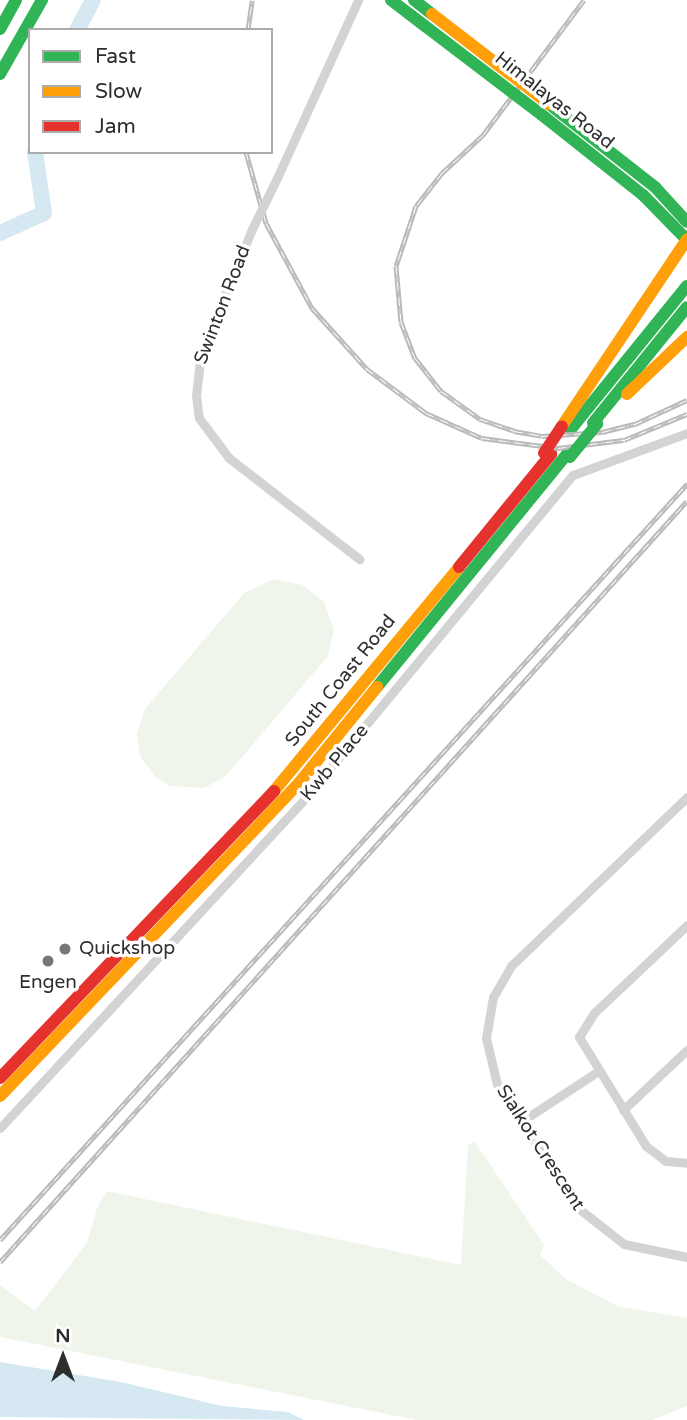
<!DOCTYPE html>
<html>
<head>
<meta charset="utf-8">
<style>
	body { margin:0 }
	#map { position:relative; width:687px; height:1420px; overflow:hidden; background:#fff; font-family:"Varela Round",sans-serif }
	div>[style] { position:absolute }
	.green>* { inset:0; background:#f0f5eb }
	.water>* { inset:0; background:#d6e9f3 }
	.river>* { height:16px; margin:-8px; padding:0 8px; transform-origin:8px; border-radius:8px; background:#d6e9f3 }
	.street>* { height:9px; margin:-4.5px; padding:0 4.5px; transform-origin:4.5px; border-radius:4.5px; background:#d3d3d3 }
	.fast>* { height:12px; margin:-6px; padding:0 6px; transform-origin:6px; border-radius:6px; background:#30b455 }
	.slow>* { height:12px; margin:-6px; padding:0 6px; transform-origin:6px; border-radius:6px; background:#ff9f0a }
	.jam>* { height:12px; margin:-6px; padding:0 6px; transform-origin:6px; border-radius:6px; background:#e5322d }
	.rail>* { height:5px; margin-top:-2.5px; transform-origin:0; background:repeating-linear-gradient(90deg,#fff 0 8px,#bababa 0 16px); box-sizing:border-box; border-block:2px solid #bababa }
	.street-bridge>* { height:9px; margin:-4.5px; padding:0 4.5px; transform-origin:4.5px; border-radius:4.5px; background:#d3d3d3 }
	.fast-bridge>* { height:12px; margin:-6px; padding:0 6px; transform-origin:6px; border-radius:6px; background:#30b455 }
	.slow-bridge>* { height:12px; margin:-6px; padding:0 6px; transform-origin:6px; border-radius:6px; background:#ff9f0a }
	.jam-bridge>* { height:12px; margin:-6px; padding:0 6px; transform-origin:6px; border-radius:6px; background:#e5322d }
	.dots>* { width:19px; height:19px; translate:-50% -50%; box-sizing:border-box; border:4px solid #fff; border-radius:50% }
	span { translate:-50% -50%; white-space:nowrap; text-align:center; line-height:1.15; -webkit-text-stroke:7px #fff; paint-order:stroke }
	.street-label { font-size:19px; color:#2e2e2e }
	.poi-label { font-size:19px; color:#2e2e2e }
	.left { translate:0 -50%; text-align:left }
	.legend { position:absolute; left:28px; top:28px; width:245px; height:126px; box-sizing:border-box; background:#fff; border:2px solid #ababab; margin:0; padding:9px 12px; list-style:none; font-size:21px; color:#2e2e2e }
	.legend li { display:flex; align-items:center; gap:14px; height:35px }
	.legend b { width:35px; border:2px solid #ababab }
	.north { position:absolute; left:28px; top:1322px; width:70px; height:70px; -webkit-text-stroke:5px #fff; paint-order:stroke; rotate:0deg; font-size:19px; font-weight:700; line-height:28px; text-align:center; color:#2e2e2e }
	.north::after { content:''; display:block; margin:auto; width:24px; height:32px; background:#2e2e2e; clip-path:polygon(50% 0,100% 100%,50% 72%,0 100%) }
</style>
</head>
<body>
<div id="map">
	<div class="green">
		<div style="clip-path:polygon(273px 579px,303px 585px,324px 602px,334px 630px,328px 656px,226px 776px,204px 788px,170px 786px,155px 777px,140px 756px,137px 733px,145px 709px,244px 593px)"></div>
		<div style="clip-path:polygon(475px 1142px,544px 1245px,540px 1255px,566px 1279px,617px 1306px,687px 1318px,687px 1406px,652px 1420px,417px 1420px,0 1337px,0 1285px,35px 1311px,87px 1243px,97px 1208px,107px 1191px,461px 1265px,468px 1145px)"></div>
	</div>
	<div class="water">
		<div style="clip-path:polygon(0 1362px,121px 1382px,222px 1406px,288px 1412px,304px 1420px,0 1417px)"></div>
	</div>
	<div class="river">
		<div style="left:77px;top:30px;width:34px;rotate:-62deg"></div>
		<div style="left:0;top:233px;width:48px;rotate:-24.4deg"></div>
		<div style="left:44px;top:213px;width:62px;rotate:-98.4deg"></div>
	</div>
	<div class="street">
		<div style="left:277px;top:178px;width:196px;rotate:-65.5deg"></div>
		<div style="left:252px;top:229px;width:133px;rotate:112.5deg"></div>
		<div style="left:201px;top:352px;width:43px;rotate:96.6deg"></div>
		<div style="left:196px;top:395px;width:23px;rotate:83deg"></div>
		<div style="left:199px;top:418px;width:50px;rotate:53.1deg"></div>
		<div style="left:229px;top:458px;width:165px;rotate:37.8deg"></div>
		<div style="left:687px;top:797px;width:244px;rotate:136.2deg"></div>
		<div style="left:511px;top:966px;width:36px;rotate:120deg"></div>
		<div style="left:493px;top:997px;width:42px;rotate:99.7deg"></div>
		<div style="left:486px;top:1038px;width:47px;rotate:76.6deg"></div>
		<div style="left:497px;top:1084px;width:148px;rotate:56.8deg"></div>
		<div style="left:578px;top:1208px;width:58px;rotate:38deg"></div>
		<div style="left:624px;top:1244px;width:64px;rotate:11.7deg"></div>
		<div style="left:687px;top:925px;width:128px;rotate:136.6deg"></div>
		<div style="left:594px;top:1013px;width:28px;rotate:122deg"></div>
		<div style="left:579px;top:1037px;width:128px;rotate:58.4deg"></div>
		<div style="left:646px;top:1146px;width:25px;rotate:37deg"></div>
		<div style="left:666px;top:1161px;width:21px;rotate:5deg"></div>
		<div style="left:623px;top:1110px;width:88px;rotate:-43.2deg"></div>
		<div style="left:519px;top:1123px;width:93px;rotate:-33.2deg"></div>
		<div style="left:0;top:1128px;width:452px;rotate:-47.2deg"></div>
		<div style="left:307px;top:796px;width:417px;rotate:-50.4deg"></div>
		<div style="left:573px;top:475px;width:121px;rotate:-20.2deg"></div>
	</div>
	<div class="fast">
		<div style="left:391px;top:0;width:43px;rotate:37.4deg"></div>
		<div style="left:414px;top:0;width:23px;rotate:38deg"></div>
		<div style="left:0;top:29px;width:33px;rotate:-61deg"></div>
		<div style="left:0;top:74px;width:85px;rotate:-60.4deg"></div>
		<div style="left:549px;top:104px;width:135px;rotate:38.1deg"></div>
		<div style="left:655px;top:187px;width:47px;rotate:47.6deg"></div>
		<div style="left:542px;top:115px;width:129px;rotate:38.4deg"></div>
		<div style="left:643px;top:195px;width:63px;rotate:45.6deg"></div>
		<div style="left:593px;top:423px;width:149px;rotate:-51deg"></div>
		<div style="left:571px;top:429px;width:184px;rotate:-51deg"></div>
		<div style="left:377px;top:687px;width:301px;rotate:-50.8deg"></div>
	</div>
	<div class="slow">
		<div style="left:627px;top:394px;width:83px;rotate:-43.5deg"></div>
		<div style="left:562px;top:426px;width:225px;rotate:-56.2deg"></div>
		<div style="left:274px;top:791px;width:291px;rotate:-50.4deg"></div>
		<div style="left:0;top:1096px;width:433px;rotate:-46.3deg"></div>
		<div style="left:299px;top:783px;width:124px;rotate:-50.9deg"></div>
	</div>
	<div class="jam">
		<div style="left:459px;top:567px;width:146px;rotate:-50.8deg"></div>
		<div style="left:0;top:1078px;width:397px;rotate:-46.3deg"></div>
	</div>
	<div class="rail">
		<div style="left:584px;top:0;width:169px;rotate:126.8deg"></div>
		<div style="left:483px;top:135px;width:56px;rotate:137.2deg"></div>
		<div style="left:442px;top:173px;width:42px;rotate:128.2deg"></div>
		<div style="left:416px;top:206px;width:63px;rotate:108.4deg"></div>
		<div style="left:396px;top:266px;width:56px;rotate:84.9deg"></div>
		<div style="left:401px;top:322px;width:39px;rotate:69deg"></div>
		<div style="left:415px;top:358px;width:42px;rotate:51.8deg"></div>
		<div style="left:441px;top:391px;width:48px;rotate:35.7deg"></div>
		<div style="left:480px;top:419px;width:36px;rotate:19deg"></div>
		<div style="left:514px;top:431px;width:28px;rotate:10deg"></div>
		<div style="left:542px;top:436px;width:60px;rotate:-3.8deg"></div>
		<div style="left:602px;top:432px;width:34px;rotate:-14deg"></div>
		<div style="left:635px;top:424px;width:57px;rotate:-24.8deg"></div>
		<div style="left:248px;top:30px;width:30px;rotate:-82deg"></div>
		<div style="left:246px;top:152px;width:74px;rotate:74.3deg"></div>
		<div style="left:266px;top:223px;width:97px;rotate:61.6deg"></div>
		<div style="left:312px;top:308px;width:82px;rotate:48deg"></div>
		<div style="left:367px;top:369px;width:74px;rotate:36.7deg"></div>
		<div style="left:426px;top:413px;width:61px;rotate:24.1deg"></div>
		<div style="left:482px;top:438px;width:77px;rotate:7.5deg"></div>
		<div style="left:558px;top:448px;width:66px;rotate:-6.9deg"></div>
		<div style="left:624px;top:440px;width:68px;rotate:-22.4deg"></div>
		<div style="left:0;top:1240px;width:1022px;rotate:-47.74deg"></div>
		<div style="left:0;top:1262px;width:1025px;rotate:-47.93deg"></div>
	</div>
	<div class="street-bridge">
		<div style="left:252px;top:229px;width:57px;rotate:-63.9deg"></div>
	</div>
	<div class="fast-bridge">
		<div style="left:425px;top:26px;width:147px;rotate:37.3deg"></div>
		<div style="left:570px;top:457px;width:43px;rotate:-50.7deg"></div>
	</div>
	<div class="slow-bridge">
		<div style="left:432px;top:14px;width:148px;rotate:37.6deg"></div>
	</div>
	<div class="jam-bridge">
		<div style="left:544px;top:453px;width:32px;rotate:-56deg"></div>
	</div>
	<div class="dots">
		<div style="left:65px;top:949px;background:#777"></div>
		<div style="left:48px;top:961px;background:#777"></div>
	</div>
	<div class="street-label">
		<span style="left:554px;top:101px;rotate:38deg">Himalayas Road</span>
		<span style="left:223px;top:305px;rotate:-69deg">Swinton Road</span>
		<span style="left:341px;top:681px;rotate:-51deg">South Coast Road</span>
		<span style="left:335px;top:763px;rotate:-50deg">Kwb Place</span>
		<span style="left:540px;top:1148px;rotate:57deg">Sialkot Crescent</span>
	</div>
	<div class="poi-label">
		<span class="left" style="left:79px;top:949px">Quickshop</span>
		<span style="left:48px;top:983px">Engen</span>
	</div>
	<ul class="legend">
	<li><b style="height:9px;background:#30b455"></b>Fast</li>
	<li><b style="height:9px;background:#ff9f0a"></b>Slow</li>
	<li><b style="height:9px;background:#e5322d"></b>Jam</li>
	</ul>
	<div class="north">N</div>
</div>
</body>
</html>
